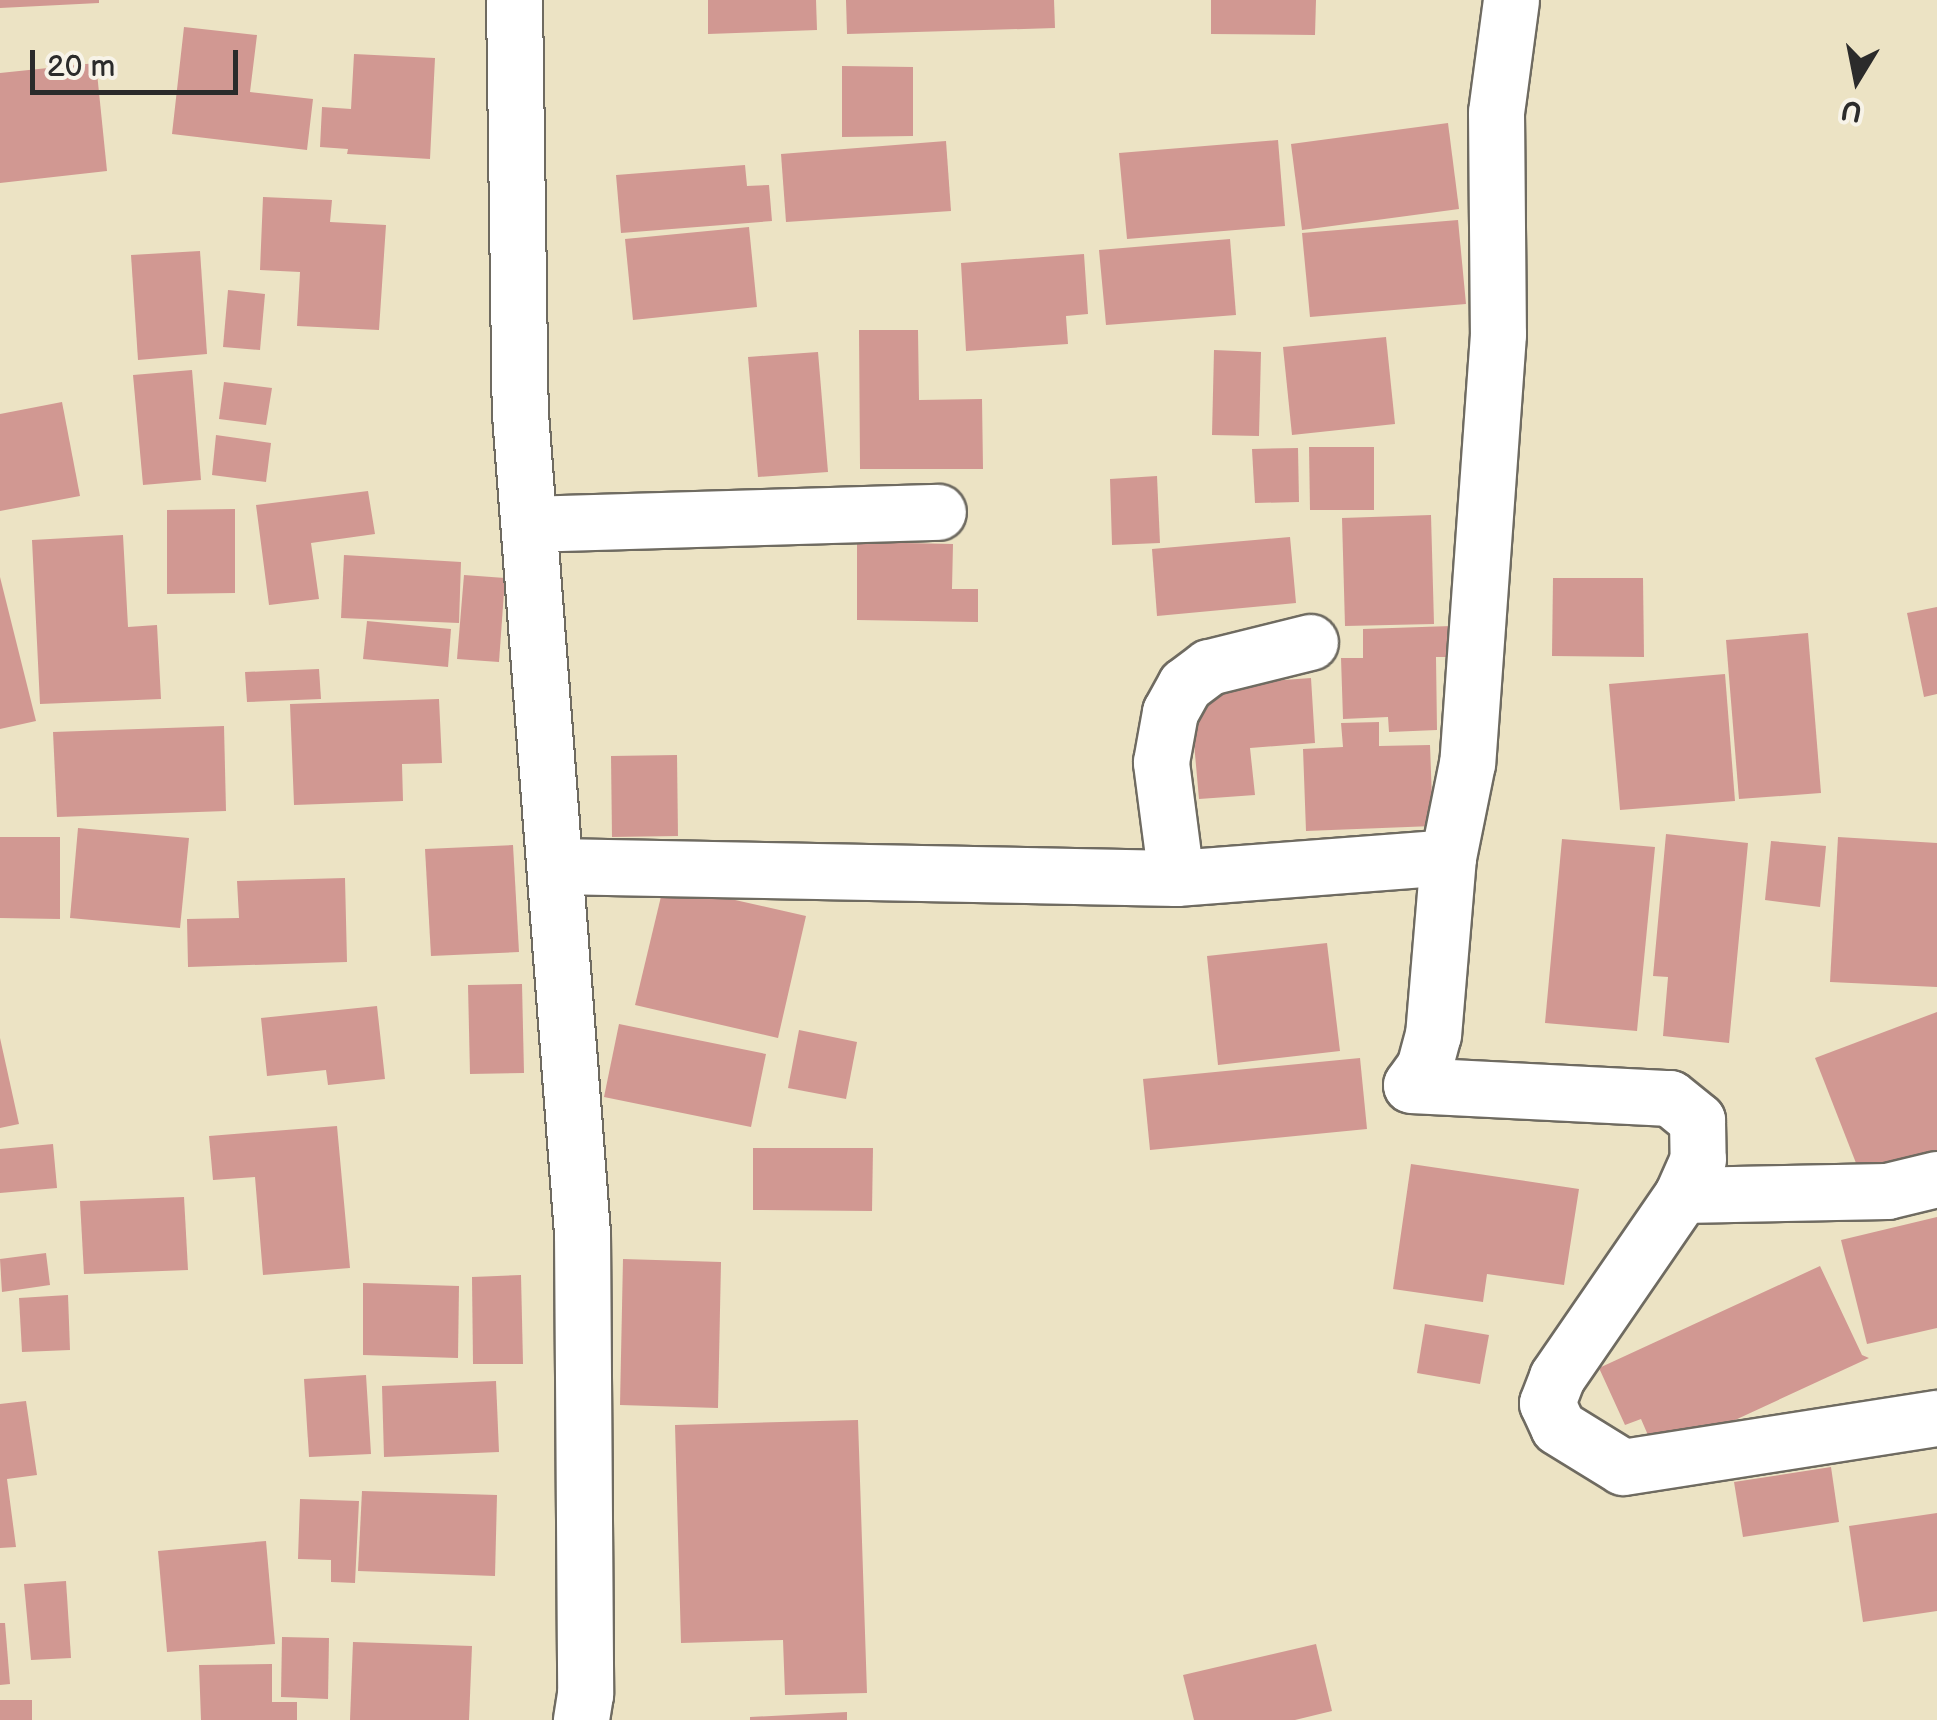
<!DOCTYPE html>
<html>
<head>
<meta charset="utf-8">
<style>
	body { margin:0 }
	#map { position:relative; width:1937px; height:1720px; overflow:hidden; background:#ece3c4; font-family:"Balsamiq Sans",sans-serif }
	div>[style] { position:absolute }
	.building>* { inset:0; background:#d19892 }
	.roads { filter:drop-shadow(2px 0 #6f6b61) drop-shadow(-2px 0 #6f6b61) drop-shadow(0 2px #6f6b61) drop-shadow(0 -2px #6f6b61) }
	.minor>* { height:55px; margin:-27.5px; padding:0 27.5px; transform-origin:27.5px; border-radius:27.5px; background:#fff }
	span { translate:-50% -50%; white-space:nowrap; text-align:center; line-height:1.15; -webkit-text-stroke:9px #f7f3e8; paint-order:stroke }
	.north { position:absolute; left:1807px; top:30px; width:100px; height:100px; -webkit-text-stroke:8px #f7f3e8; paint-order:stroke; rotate:190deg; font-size:28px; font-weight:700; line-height:40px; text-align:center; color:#2b2b2b }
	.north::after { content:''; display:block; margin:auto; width:35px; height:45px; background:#2b2b2b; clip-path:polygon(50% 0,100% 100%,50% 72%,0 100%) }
	.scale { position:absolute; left:30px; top:50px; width:208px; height:45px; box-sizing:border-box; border:5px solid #2b2b2b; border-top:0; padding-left:12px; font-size:30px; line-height:35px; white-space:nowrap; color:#2b2b2b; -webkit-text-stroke:8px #f7f3e8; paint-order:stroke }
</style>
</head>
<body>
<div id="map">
	<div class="building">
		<div style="clip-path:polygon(0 0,99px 0,99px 3px,0 8px)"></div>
		<div style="clip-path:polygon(708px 0,816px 0,817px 30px,708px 34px)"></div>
		<div style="clip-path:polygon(846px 0,1054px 0,1055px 28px,847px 34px)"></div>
		<div style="clip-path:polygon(1211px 0,1316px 0,1315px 35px,1211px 34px)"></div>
		<div style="clip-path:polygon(184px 27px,257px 35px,250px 92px,313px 99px,307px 150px,172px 134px)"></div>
		<div style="clip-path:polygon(354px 54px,435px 58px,430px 159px,347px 154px,348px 149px,320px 147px,322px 107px,351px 109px)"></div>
		<div style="clip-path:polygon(96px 63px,107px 171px,0 183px,0 73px)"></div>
		<div style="clip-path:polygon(842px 66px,913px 67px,913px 136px,842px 137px)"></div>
		<div style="clip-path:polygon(1448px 123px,1459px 209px,1302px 230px,1291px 144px)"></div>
		<div style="clip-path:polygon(1278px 140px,1285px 226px,1127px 239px,1119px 153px)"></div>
		<div style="clip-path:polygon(946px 141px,951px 211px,786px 222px,781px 154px)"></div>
		<div style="clip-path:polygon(745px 165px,747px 186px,769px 185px,772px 221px,621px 233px,616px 175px)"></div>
		<div style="clip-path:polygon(263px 197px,332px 200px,330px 222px,386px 225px,379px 330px,297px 326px,300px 272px,260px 270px)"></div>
		<div style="clip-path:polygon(1458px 220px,1466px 304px,1310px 317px,1302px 233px)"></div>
		<div style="clip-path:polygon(749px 227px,757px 307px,633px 320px,625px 239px)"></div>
		<div style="clip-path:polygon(1230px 239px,1236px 315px,1106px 325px,1099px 250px)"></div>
		<div style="clip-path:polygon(200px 251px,207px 354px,138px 360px,131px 255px)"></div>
		<div style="clip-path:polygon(1084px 254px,1088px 314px,1066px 316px,1068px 344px,966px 351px,961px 263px)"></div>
		<div style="clip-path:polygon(228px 290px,265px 294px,260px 350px,223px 347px)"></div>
		<div style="clip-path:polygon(859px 330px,918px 330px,919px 400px,982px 399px,983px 469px,860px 469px)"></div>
		<div style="clip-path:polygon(1386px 337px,1395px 424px,1292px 435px,1283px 347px)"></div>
		<div style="clip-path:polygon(1214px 350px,1261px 352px,1259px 436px,1212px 435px)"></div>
		<div style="clip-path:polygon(818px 352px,828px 472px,758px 477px,748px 357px)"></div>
		<div style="clip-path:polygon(192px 370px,201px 480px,143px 485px,133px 375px)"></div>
		<div style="clip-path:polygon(224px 382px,272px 388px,266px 425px,219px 419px)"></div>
		<div style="clip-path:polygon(62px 402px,80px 496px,0 511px,0 414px)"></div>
		<div style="clip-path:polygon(216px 435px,271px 443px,266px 482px,212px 475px)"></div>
		<div style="clip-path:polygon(1309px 447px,1374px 447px,1374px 510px,1310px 510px)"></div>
		<div style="clip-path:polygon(1298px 448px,1299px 502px,1255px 503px,1252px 449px)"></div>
		<div style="clip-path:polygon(1157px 476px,1160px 543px,1112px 545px,1110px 479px)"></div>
		<div style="clip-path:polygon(368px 491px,375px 534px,311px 543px,319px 599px,269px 605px,256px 505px)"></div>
		<div style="clip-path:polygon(235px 509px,235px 593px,167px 594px,167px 510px)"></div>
		<div style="clip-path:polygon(1431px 515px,1434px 624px,1345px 626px,1342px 518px)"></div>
		<div style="clip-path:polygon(123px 535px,128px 627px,157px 625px,161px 699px,40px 704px,32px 540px)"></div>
		<div style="clip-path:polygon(1290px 537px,1296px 603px,1157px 616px,1152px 549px)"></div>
		<div style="clip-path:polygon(857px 542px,953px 544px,952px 589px,978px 589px,978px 622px,857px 620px)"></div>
		<div style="clip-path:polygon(344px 555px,461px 562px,459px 623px,341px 618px)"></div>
		<div style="clip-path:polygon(464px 575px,505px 578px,499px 662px,457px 659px)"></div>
		<div style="clip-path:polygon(0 577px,36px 721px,0 729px)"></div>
		<div style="clip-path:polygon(1553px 578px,1643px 578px,1644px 657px,1552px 656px)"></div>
		<div style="clip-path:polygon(1937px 607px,1937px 694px,1924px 697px,1907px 613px)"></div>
		<div style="clip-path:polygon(367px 621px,451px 629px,448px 667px,363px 659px)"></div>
		<div style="clip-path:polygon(1451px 626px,1453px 657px,1436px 657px,1437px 730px,1389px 732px,1388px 717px,1343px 719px,1341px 658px,1363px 658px,1363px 629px)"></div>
		<div style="clip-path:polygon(1808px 633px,1821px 793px,1739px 799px,1726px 640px)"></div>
		<div style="clip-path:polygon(319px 669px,321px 699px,247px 702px,245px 672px)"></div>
		<div style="clip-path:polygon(1725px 674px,1735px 801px,1620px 810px,1609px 684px)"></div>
		<div style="clip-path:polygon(1311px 678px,1315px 743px,1250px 748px,1255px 795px,1199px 799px,1189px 687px)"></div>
		<div style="clip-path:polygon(439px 699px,442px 763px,402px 764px,403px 801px,294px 805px,290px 704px)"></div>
		<div style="clip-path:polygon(1379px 722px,1379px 746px,1430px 745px,1433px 826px,1306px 831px,1303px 749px,1343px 747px,1341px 723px)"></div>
		<div style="clip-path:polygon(224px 726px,226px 811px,57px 817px,53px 732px)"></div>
		<div style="clip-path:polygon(677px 755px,678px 836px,612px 837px,611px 756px)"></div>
		<div style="clip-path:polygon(78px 828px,189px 838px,180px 928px,70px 918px)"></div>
		<div style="clip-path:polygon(1666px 834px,1748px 843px,1729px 1043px,1663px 1036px,1668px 977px,1653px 976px)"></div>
		<div style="clip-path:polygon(0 837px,60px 837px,60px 919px,0 918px)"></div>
		<div style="clip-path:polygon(1838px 837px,1937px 843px,1937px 987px,1830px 982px)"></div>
		<div style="clip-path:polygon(1562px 839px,1655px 847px,1637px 1031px,1545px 1023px)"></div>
		<div style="clip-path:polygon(1771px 841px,1826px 846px,1820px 907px,1765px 900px)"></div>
		<div style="clip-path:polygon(513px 845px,519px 952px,431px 956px,425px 849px)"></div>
		<div style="clip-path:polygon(345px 878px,347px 962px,188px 967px,187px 919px,239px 918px,237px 881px)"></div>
		<div style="clip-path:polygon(664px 884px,806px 916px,778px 1038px,635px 1005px)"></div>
		<div style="clip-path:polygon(1327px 943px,1340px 1051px,1218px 1065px,1207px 956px)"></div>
		<div style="clip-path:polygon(522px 984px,524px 1073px,470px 1074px,468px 985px)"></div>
		<div style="clip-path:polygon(377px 1006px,385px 1079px,328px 1085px,326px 1070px,267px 1076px,261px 1018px)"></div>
		<div style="clip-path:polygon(1937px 1012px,1937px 1153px,1863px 1181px,1815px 1058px)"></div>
		<div style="clip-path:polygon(619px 1024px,766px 1054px,751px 1127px,604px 1097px)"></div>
		<div style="clip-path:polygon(799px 1030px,857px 1042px,846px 1099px,788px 1088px)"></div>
		<div style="clip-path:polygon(0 1038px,19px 1124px,0 1128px)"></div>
		<div style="clip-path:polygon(1360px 1058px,1367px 1129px,1150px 1150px,1143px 1079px)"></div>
		<div style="clip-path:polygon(337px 1126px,350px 1268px,263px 1275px,255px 1177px,213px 1180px,209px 1136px)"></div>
		<div style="clip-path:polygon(53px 1144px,57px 1188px,0 1193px,0 1149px)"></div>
		<div style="clip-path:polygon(753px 1148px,873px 1148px,872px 1211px,753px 1210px)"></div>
		<div style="clip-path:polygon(1411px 1164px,1579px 1189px,1564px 1285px,1487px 1274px,1483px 1302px,1393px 1289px)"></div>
		<div style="clip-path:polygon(184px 1197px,188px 1270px,84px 1274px,80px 1201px)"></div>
		<div style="clip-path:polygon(1937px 1217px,1937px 1328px,1867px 1344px,1841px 1240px)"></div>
		<div style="clip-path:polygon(46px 1253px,50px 1285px,2px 1292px,0 1259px)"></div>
		<div style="clip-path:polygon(623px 1259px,721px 1262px,718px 1408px,620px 1405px)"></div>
		<div style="clip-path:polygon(1820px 1266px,1862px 1355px,1869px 1358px,1657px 1456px,1641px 1419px,1625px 1425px,1599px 1368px)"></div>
		<div style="clip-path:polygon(521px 1275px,523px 1364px,473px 1364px,472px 1277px)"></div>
		<div style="clip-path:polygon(363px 1283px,459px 1286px,458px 1358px,363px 1355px)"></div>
		<div style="clip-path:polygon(68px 1295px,70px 1350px,22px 1352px,19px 1298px)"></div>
		<div style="clip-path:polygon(1425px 1324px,1489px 1335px,1480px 1384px,1417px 1373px)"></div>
		<div style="clip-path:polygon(366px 1375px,371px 1454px,309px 1457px,304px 1379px)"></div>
		<div style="clip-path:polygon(496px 1381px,499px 1452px,384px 1457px,382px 1386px)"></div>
		<div style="clip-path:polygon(26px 1401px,37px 1475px,7px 1479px,16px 1547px,0 1548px,0 1404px)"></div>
		<div style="clip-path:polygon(858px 1420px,867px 1693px,785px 1695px,783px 1640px,681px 1643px,675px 1425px)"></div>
		<div style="clip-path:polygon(1831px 1467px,1839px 1522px,1743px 1537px,1734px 1482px)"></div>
		<div style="clip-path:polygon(362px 1491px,497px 1495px,495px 1576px,358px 1571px)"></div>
		<div style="clip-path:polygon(300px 1499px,359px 1501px,355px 1583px,331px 1582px,331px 1560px,298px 1559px)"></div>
		<div style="clip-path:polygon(1937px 1513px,1937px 1611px,1863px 1622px,1849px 1526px)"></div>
		<div style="clip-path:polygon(266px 1541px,275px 1644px,167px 1652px,158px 1551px)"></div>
		<div style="clip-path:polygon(66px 1581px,71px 1658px,31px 1660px,24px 1584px)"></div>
		<div style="clip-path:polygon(0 1623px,5px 1623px,10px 1684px,0 1685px)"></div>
		<div style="clip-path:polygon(282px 1637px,329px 1638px,328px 1699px,281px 1697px)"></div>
		<div style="clip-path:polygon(353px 1642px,472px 1646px,469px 1720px,350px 1720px)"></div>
		<div style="clip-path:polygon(1316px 1644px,1332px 1711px,1295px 1720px,1194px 1720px,1183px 1675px)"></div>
		<div style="clip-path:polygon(272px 1664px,272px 1702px,297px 1702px,297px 1720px,201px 1720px,199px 1665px)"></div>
		<div style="clip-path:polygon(0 1700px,32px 1700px,32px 1720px,0 1720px)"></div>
		<div style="clip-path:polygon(847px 1712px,847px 1720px,750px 1720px,750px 1717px)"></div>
	</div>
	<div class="roads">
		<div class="minor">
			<div style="left:514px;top:0;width:414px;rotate:89.2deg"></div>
			<div style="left:520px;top:414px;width:821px;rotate:85.67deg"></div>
			<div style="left:582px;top:1233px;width:461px;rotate:89.6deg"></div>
			<div style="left:585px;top:1694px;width:26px;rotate:99deg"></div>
			<div style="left:1511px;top:0;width:113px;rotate:97.6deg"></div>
			<div style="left:1496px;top:112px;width:222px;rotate:89.5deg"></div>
			<div style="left:1498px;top:334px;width:430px;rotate:94.1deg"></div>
			<div style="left:1467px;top:763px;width:96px;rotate:101.4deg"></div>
			<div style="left:1448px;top:857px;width:178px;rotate:94.8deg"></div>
			<div style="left:1433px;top:1034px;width:34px;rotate:105deg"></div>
			<div style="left:1424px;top:1067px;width:22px;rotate:126deg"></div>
			<div style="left:1411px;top:1085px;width:259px;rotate:2.9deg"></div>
			<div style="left:1670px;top:1098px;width:35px;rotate:39deg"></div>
			<div style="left:1697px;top:1120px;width:39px;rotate:89deg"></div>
			<div style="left:1698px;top:1159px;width:39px;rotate:114deg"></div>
			<div style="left:1682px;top:1195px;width:221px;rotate:124.5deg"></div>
			<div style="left:1557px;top:1377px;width:28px;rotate:111deg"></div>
			<div style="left:1547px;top:1403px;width:26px;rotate:65deg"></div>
			<div style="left:1558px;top:1427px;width:76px;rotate:31.6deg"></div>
			<div style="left:1623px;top:1467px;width:318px;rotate:-8.9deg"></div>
			<div style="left:529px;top:524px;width:409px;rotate:-1.7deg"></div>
			<div style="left:555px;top:866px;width:621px;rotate:1.11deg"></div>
			<div style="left:1176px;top:878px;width:273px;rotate:-4.4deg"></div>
			<div style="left:1176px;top:878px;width:117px;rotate:-97.4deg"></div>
			<div style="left:1161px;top:762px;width:51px;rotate:-79.8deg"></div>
			<div style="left:1170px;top:712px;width:31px;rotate:-61deg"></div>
			<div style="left:1185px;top:685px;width:30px;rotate:-37deg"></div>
			<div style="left:1209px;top:667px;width:104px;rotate:-13.9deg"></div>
			<div style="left:1682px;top:1195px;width:205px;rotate:-1.1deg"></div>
			<div style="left:1887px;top:1191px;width:51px;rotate:-13.5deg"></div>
		</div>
	</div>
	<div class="north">U</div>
	<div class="scale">20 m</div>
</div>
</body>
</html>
